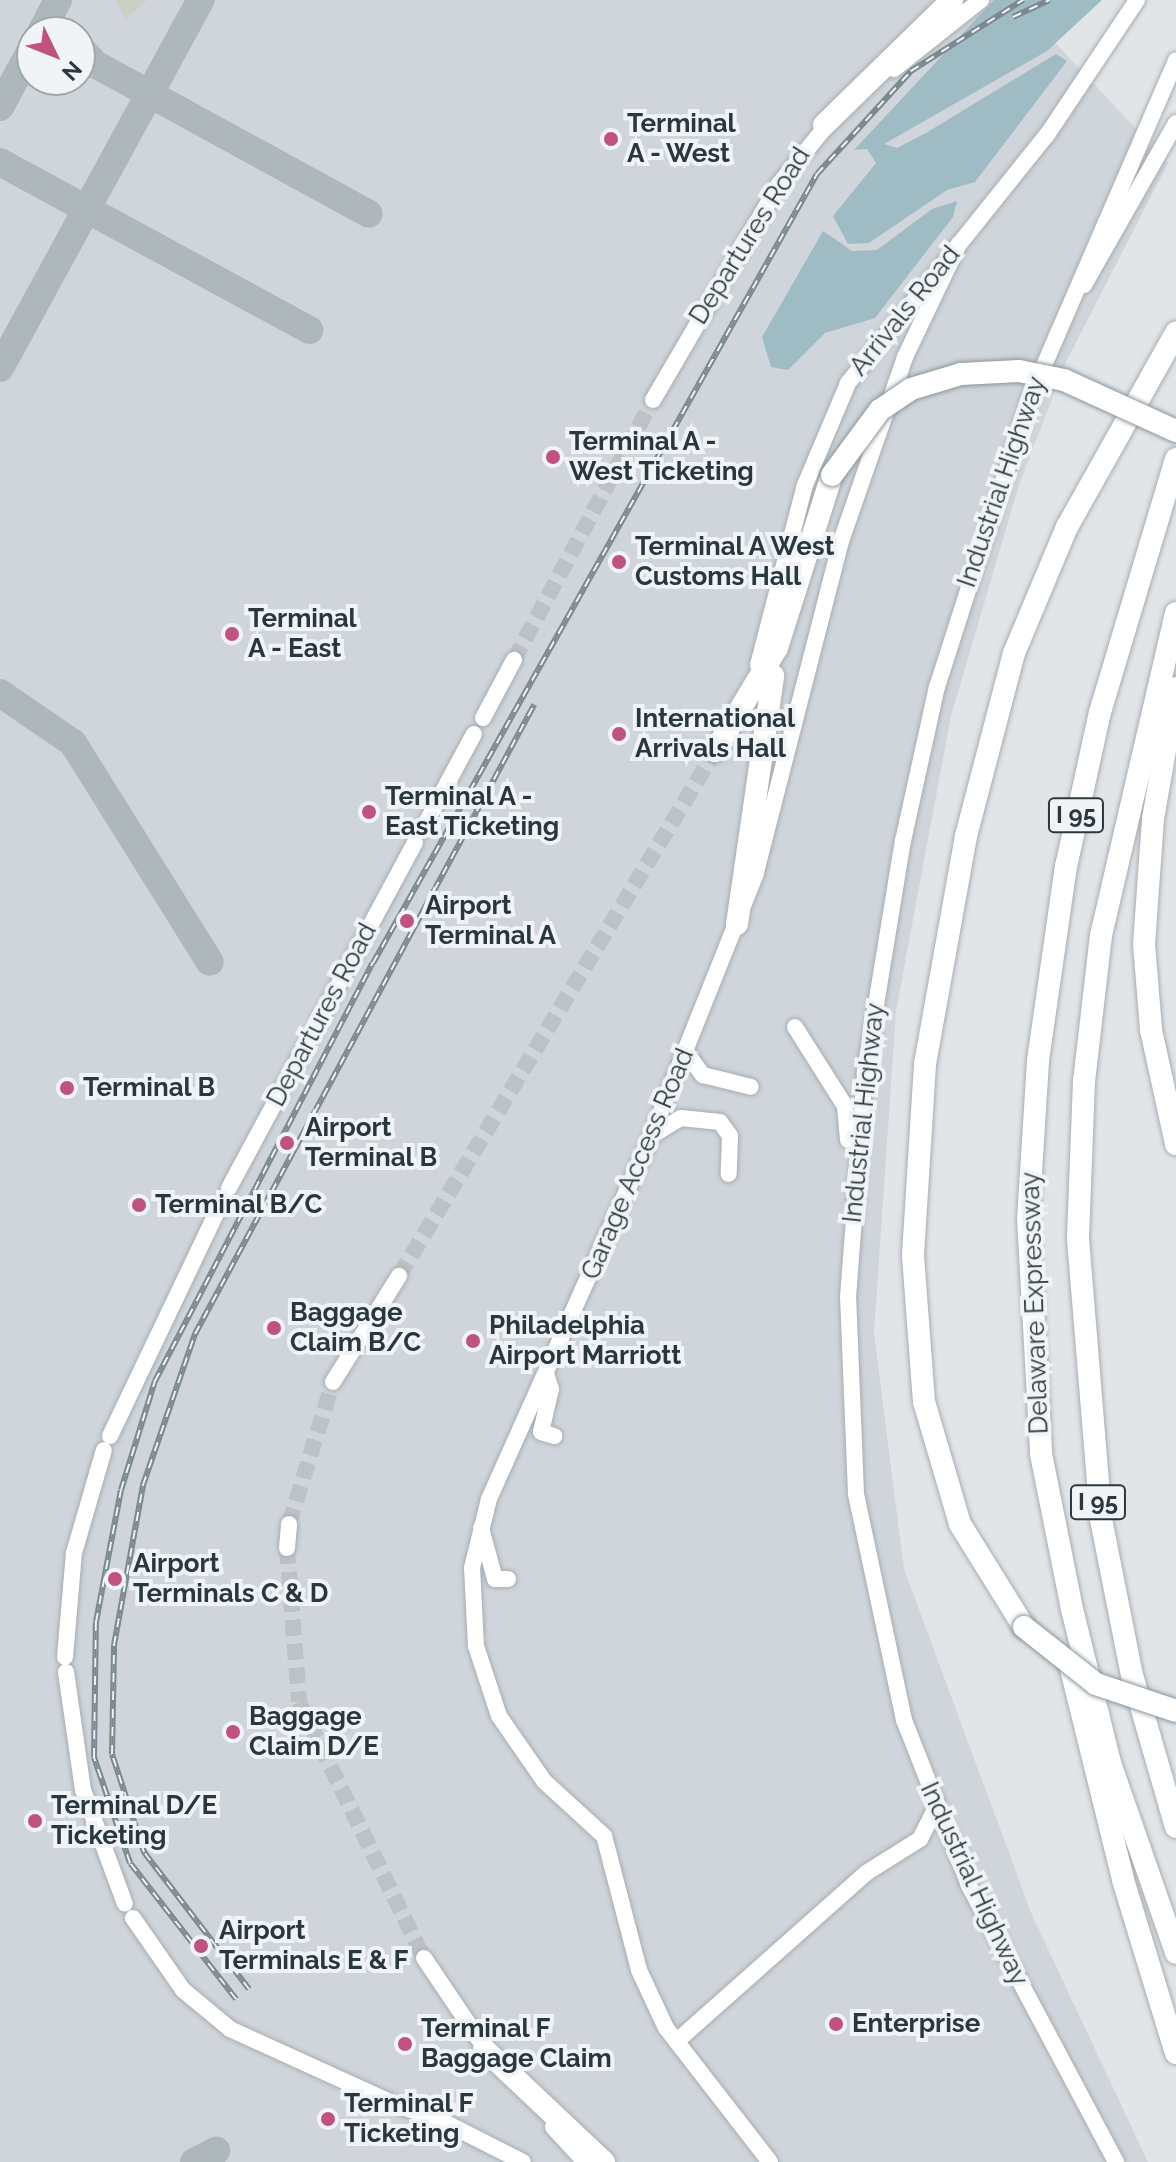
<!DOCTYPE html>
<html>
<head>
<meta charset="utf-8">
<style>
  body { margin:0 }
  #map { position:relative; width:1176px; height:2162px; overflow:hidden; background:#e1e5e8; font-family:Raleway,sans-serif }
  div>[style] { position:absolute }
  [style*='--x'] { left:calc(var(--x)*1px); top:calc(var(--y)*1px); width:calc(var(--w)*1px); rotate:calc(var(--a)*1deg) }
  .built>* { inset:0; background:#cfd5da }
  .green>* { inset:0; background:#cad1c3 }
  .water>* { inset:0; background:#9fbbc4 }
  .taxiway>* { height:28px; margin:-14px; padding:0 14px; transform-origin:14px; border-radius:14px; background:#aeb7bc }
  .secondary-tunnel>* { height:16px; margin-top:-8px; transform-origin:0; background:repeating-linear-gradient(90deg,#bdc2c6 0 16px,transparent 0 24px) }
  .roads { filter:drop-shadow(0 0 2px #a7adb2) drop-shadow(0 0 2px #a7adb2) }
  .secondary>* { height:16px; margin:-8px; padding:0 8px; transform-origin:8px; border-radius:8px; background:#fff }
  .highway>* { height:22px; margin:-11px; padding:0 11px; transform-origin:11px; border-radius:11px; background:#fff }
  .rail>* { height:6px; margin-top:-3px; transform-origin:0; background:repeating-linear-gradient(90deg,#f0f4f6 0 9px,#7c8990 0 18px); box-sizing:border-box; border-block:2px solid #7c8990 }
  .bridges { filter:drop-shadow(0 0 2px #8a969d) drop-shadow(0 0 2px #8a969d) }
  .highway-bridge>* { height:22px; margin:-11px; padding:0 11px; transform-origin:11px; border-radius:11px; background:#fff }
  .dots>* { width:22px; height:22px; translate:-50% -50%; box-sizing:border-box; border:4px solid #f0f4f6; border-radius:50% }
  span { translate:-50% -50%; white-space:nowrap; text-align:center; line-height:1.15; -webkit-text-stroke:8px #f0f4f6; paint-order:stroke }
  .shield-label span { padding:2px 6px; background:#f0f4f6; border:2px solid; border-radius:6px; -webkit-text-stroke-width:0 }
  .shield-label { font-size:24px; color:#2b373e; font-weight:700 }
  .poi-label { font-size:26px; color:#2b373e; font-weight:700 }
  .left { translate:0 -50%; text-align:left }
  .street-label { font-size:26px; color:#2b373e }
  .north { position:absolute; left:16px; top:16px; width:80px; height:80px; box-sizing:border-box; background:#f0f4f6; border:2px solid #a1a8ac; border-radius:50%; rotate:133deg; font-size:22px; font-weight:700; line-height:32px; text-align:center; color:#2b373e }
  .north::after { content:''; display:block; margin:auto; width:28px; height:36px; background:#c0527f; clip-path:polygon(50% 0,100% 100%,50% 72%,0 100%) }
</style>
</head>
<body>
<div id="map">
  <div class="built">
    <div style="clip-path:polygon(evenodd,0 0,1015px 0,1168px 163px,1066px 362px,1018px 488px,951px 716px,896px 1011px,874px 1333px,904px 1569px,1032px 1915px,1148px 2162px,0 2162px,0 0,32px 32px,80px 32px,80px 80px,32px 80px,32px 32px)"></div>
  </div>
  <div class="green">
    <div style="clip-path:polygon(116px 0,147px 0,125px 19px)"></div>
  </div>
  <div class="water">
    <div style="clip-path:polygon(994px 0,1102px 0,1047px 51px,884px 144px,897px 148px,926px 133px,1056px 54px,1067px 61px,975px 182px,947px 190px,869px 243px,848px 244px,833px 216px,876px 163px,867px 149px,854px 150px)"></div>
    <div style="clip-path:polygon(957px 201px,953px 217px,875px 318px,825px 333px,788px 370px,771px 367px,762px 337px,823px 231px,852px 251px,877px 250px,932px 209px)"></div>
  </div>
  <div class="taxiway">
    <div style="--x:41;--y:32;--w:36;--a:-62"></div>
    <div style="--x:80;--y:48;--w:22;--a:47"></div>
    <div style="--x:95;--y:64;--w:312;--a:28.7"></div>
    <div style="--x:0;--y:107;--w:67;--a:-61.5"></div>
    <div style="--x:0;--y:162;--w:352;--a:28.5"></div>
    <div style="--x:0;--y:368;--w:419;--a:-61.4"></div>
    <div style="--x:0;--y:693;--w:88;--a:34.4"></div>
    <div style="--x:73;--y:743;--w:258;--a:58"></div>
    <div style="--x:194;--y:2162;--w:25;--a:-27"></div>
  </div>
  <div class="secondary-tunnel">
    <div style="--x:514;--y:660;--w:295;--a:-61.9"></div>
    <div style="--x:399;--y:1276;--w:613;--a:-58.96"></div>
    <div style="--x:289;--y:1524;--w:149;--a:-72.8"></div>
    <div style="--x:287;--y:1548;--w:154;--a:85.5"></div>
    <div style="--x:299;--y:1702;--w:285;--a:64"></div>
  </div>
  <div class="roads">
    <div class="secondary">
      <div style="--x:894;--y:69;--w:111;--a:-38.4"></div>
      <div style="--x:1084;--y:285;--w:186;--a:-60.4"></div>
      <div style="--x:653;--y:400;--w:250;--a:-59.7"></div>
      <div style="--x:779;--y:184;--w:84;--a:-50.8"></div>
      <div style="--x:758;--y:665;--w:186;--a:-75.4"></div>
      <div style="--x:805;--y:485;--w:111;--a:-67.1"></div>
      <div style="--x:848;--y:383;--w:318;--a:-51.3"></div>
      <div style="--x:1047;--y:135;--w:162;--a:-56.3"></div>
      <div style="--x:483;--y:718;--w:66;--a:-61.9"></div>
      <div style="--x:422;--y:830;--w:109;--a:-61.6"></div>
      <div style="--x:795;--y:1027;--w:93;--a:57.7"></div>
      <div style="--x:845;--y:1106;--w:34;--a:85"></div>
      <div style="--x:686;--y:1052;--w:29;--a:54"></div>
      <div style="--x:703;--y:1075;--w:49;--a:14"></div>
      <div style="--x:651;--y:1136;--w:35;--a:-31"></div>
      <div style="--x:681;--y:1118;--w:39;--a:6"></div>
      <div style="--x:720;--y:1122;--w:17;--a:54"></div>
      <div style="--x:730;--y:1136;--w:38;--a:92"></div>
      <div style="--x:229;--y:1188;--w:392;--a:-61.7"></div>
      <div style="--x:546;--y:1373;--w:17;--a:73"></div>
      <div style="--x:551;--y:1389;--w:44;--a:103.1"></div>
      <div style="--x:541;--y:1432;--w:14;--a:17"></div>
      <div style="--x:333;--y:1382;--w:125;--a:-58.1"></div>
      <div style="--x:110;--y:1436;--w:260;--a:-64.5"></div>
      <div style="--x:481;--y:1528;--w:53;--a:74.6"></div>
      <div style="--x:495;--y:1579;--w:13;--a:0"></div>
      <div style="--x:287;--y:1548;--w:24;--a:-85"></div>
      <div style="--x:65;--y:1657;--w:104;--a:-85.1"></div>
      <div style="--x:74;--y:1553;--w:107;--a:-73.8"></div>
      <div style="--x:66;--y:1672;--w:119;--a:81.8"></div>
      <div style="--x:83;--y:1790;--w:121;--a:69.8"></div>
      <div style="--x:133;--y:1918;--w:88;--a:55.2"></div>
      <div style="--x:183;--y:1990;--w:61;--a:39.7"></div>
      <div style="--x:230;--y:2029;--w:176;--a:24.5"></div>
      <div style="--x:424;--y:1958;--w:118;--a:56"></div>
      <div style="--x:677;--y:2041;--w:253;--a:-41.6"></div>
      <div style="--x:866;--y:1873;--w:64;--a:-32.2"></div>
      <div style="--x:920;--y:1839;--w:33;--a:-63"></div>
      <div style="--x:399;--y:2106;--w:32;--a:18"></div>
      <div style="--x:438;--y:2119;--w:95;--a:26.8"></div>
      <div style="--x:553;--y:2127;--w:47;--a:47.6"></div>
      <div style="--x:770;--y:2162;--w:170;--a:-127.8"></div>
      <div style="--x:666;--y:2028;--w:64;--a:-115"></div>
      <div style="--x:639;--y:1970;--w:138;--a:-104.6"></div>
      <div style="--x:604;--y:1836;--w:81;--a:-137.5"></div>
      <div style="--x:544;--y:1781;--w:79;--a:-124.7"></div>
      <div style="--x:499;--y:1716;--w:74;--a:-108.2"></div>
      <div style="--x:476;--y:1646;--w:78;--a:-92.9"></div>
      <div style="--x:472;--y:1568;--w:71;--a:-76.2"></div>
      <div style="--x:489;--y:1499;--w:398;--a:-65.9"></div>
      <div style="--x:651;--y:1136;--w:280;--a:-68.2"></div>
      <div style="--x:755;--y:876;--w:343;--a:-75.6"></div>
      <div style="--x:840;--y:544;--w:198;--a:-70.8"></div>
      <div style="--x:905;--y:357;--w:125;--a:-64.5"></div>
      <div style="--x:1116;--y:2162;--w:314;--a:-118"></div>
      <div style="--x:969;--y:1885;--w:177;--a:-111.5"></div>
      <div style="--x:904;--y:1720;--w:231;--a:-102"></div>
      <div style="--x:856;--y:1494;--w:196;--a:-92.3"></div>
      <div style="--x:848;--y:1298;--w:227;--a:-85.7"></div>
      <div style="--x:865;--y:1072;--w:234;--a:-80.7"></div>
      <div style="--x:903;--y:841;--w:158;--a:-77.6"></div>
      <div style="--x:937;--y:687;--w:301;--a:-72.2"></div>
      <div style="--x:1029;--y:400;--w:370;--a:-66.6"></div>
    </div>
    <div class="highway">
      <div style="--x:824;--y:125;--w:179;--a:-44.3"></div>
      <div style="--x:1176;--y:459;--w:264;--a:106.7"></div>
      <div style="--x:1100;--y:712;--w:158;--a:102.4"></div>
      <div style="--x:1066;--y:866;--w:197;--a:98.2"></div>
      <div style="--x:1038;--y:1061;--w:157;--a:93.6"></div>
      <div style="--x:1028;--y:1218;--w:236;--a:86.8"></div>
      <div style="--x:1041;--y:1454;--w:158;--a:78.7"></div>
      <div style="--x:1072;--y:1609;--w:159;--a:76.1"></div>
      <div style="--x:1110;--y:1763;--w:201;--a:70.8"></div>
      <div style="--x:1176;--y:613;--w:331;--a:103.1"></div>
      <div style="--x:1101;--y:935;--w:147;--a:96.6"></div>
      <div style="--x:1084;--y:1081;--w:158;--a:92.2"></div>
      <div style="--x:1078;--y:1239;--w:281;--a:85.3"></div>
      <div style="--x:1101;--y:1519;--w:159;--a:78.8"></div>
      <div style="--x:1132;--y:1675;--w:158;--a:73.9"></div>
      <div style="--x:1176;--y:688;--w:133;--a:100"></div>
      <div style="--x:1153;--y:819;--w:125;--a:94.1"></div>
      <div style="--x:1144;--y:944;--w:86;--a:85.3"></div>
      <div style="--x:1151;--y:1030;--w:117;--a:77.6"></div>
      <div style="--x:715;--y:751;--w:120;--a:-59"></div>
      <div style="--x:777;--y:648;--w:182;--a:-72.4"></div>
      <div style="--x:737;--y:924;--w:251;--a:-81.7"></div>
      <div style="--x:1024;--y:1627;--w:121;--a:-121.9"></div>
      <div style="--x:960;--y:1524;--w:127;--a:-106.4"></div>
      <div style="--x:924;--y:1402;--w:147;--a:-94.3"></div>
      <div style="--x:913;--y:1255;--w:191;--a:-86.4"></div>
      <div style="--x:925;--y:1064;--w:232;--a:-79.8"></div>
      <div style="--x:966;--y:836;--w:189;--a:-75.3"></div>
      <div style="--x:1014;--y:653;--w:137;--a:-67.2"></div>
      <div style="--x:1067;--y:527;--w:223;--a:-60.7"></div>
      <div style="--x:1069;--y:1661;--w:226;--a:76.1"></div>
      <div style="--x:1123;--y:1880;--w:181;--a:73"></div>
      <div style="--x:484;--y:2049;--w:165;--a:43.3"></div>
    </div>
  </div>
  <div class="rail">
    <div style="--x:1013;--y:17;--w:40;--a:-25"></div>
    <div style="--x:249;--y:1989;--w:173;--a:-127.5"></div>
    <div style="--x:144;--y:1852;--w:103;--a:-108.1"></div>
    <div style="--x:112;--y:1754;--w:109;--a:-88.9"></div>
    <div style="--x:114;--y:1645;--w:163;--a:-79.7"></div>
    <div style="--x:143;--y:1485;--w:160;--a:-71"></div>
    <div style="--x:195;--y:1334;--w:715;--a:-61.68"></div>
    <div style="--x:236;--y:1999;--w:172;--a:-127.9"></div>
    <div style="--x:130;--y:1863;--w:112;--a:-108.8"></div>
    <div style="--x:94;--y:1757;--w:135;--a:-89.2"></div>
    <div style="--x:96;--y:1622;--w:134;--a:-79.3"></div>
    <div style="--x:121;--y:1490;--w:114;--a:-72.7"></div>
    <div style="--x:155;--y:1381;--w:471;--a:-62.5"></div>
    <div style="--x:373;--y:963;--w:905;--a:-60.63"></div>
    <div style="--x:817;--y:174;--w:139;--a:-47.6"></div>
    <div style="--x:911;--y:71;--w:133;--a:-32.4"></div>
  </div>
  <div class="bridges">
    <div class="highway-bridge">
      <div style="--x:832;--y:475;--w:81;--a:-53.6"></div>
      <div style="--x:880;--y:410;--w:37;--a:-34"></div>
      <div style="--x:911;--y:389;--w:52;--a:-16.7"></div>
      <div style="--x:961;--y:374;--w:58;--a:-3"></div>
      <div style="--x:1019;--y:371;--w:46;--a:11.3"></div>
      <div style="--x:1064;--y:380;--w:123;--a:24.5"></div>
      <div style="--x:1024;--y:1627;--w:92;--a:38.4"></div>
      <div style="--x:1096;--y:1684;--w:84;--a:18.6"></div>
    </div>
  </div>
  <div class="dots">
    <div style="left:611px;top:139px;background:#c0527f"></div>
    <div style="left:553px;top:457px;background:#c0527f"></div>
    <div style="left:619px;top:562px;background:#c0527f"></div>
    <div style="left:232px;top:634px;background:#c0527f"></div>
    <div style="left:619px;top:734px;background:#c0527f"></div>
    <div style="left:369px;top:812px;background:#c0527f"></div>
    <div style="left:407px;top:921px;background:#c0527f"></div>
    <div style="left:67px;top:1088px;background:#c0527f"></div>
    <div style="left:287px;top:1143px;background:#c0527f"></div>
    <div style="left:139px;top:1205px;background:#c0527f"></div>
    <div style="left:274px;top:1328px;background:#c0527f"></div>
    <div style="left:473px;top:1341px;background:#c0527f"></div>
    <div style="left:115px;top:1579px;background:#c0527f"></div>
    <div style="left:233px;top:1732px;background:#c0527f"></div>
    <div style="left:35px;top:1821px;background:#c0527f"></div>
    <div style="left:201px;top:1946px;background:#c0527f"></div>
    <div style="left:836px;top:2024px;background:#c0527f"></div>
    <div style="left:405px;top:2044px;background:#c0527f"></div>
    <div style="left:328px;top:2119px;background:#c0527f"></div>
  </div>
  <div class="shield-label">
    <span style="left:1076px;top:815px">I 95</span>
    <span style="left:1098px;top:1502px">I 95</span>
  </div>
  <div class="poi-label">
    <span class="left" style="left:627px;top:139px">Terminal<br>A - West</span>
    <span class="left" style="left:569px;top:457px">Terminal A -<br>West Ticketing</span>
    <span class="left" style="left:635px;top:562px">Terminal A West<br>Customs Hall</span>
    <span class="left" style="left:248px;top:634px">Terminal<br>A - East</span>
    <span class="left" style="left:635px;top:734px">International<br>Arrivals Hall</span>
    <span class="left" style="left:385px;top:812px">Terminal A -<br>East Ticketing</span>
    <span class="left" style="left:425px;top:921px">Airport<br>Terminal A</span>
    <span class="left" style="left:83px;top:1088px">Terminal B</span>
    <span class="left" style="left:305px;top:1143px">Airport<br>Terminal B</span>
    <span class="left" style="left:155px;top:1205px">Terminal B/C</span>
    <span class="left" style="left:290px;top:1328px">Baggage<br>Claim B/C</span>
    <span class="left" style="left:489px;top:1341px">Philadelphia<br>Airport Marriott</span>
    <span class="left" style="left:133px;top:1579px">Airport<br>Terminals C &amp; D</span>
    <span class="left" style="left:249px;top:1732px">Baggage<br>Claim D/E</span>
    <span class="left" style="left:51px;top:1821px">Terminal D/E<br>Ticketing</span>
    <span class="left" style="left:219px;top:1946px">Airport<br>Terminals E &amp; F</span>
    <span class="left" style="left:852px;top:2024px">Enterprise</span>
    <span class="left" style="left:421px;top:2044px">Terminal F<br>Baggage Claim</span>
    <span class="left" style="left:344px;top:2119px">Terminal F<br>Ticketing</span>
  </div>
  <div class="street-label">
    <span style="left:750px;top:236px;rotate:-58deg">Departures Road</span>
    <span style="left:905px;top:311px;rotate:-51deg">Arrivals Road</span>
    <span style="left:1002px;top:482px;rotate:-71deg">Industrial Highway</span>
    <span style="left:322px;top:1015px;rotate:-62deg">Departures Road</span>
    <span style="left:864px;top:1113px;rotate:-84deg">Industrial Highway</span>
    <span style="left:638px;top:1164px;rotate:-67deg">Garage Access Road</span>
    <span style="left:1035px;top:1303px;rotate:-92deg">Delaware Expressway</span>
    <span style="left:974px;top:1884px;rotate:65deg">Industrial Highway</span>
  </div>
  <div class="north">N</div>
</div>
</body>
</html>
